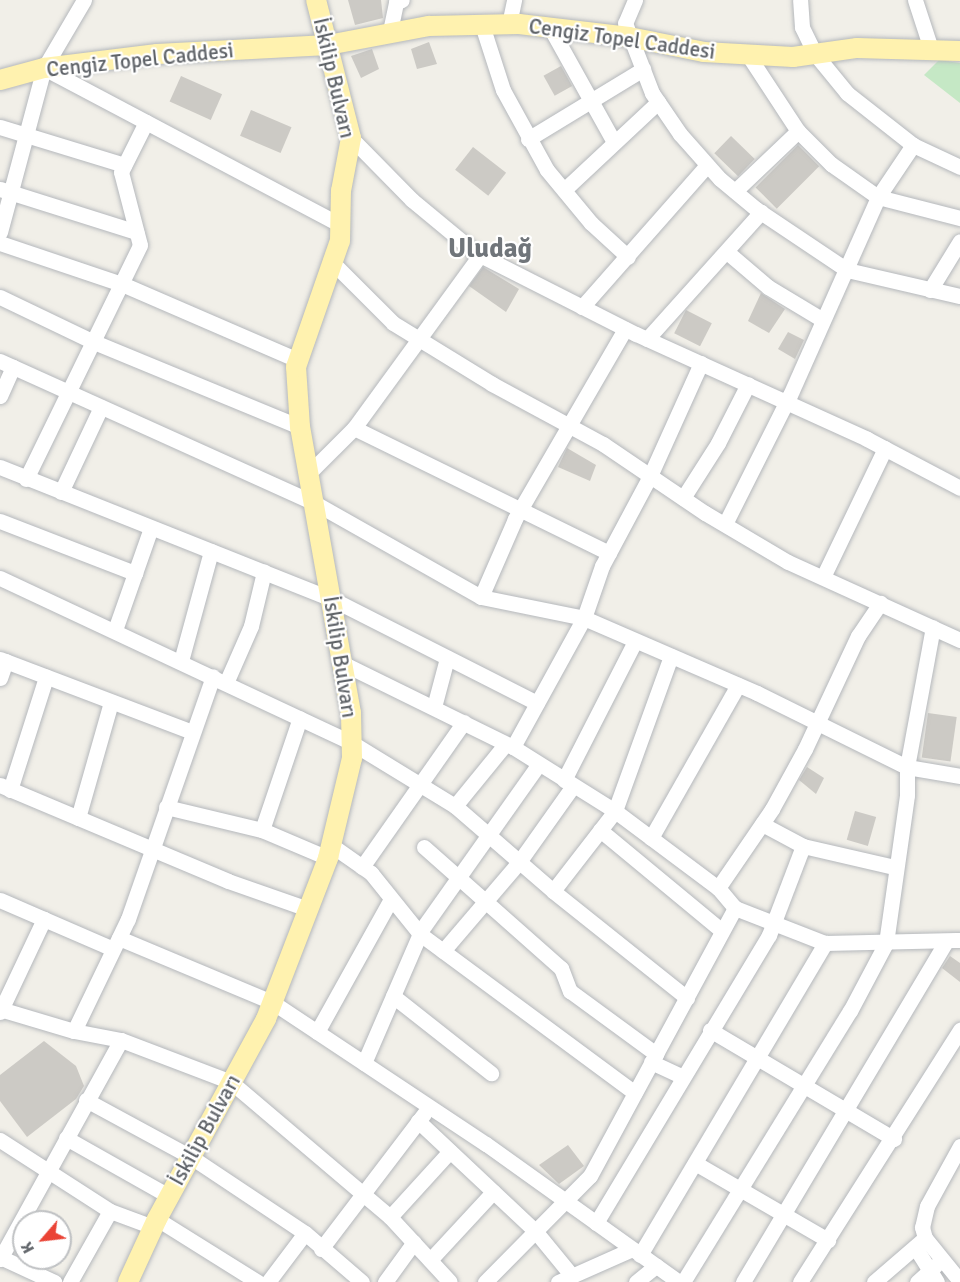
<!DOCTYPE html>
<html>
<head>
<meta charset="utf-8">
<style>
  body { margin:0 }
  #map { position:relative; width:960px; height:1282px; overflow:hidden; background:#f1efe8; font-family:Signika,sans-serif }
  div>[style] { position:absolute }
  [style*='--x'] { left:calc(var(--x)*1px); top:calc(var(--y)*1px); width:calc(var(--w)*1px); rotate:calc(var(--a)*1deg) }
  .green>* { inset:0; background:#c5e8c5 }
  .building>* { inset:0; background:#cccac5; transform-origin:0 0 }
  .roads { filter:drop-shadow(0 0 2px #b5b8bc) drop-shadow(0 0 2px #b5b8bc) }
  .minor>* { height:15px; margin:-7.5px; padding:0 7.5px; transform-origin:7.5px; border-radius:7.5px; background:#fff }
  .major>* { height:20px; margin:-10px; padding:0 10px; transform-origin:10px; border-radius:10px; background:#fff2af }
  span { translate:-50% -50%; white-space:nowrap; text-align:center; line-height:1.15; -webkit-text-stroke:4.5px #fff; paint-order:stroke }
  .street-label { font-size:21px; color:#5f6368 }
  .district-label { font-size:27px; color:#70757a; font-weight:700 }
  .north { position:absolute; left:12px; top:1210px; width:60px; height:60px; box-sizing:border-box; background:#fff; border:2px solid #bfc1c3; border-radius:50%; rotate:242deg; font-size:16px; font-weight:700; line-height:24px; text-align:center; color:#5f6368 }
  .north::after { content:''; display:block; margin:auto; width:21px; height:27px; background:#ea4335; clip-path:polygon(50% 0,100% 100%,50% 72%,0 100%) }
</style>
</head>
<body>
<div id="map">
  <div class="green">
    <div style="clip-path:polygon(939px 60px,960px 63px,960px 103px,924px 75px)"></div>
  </div>
  <div class="building">
    <div style="clip-path:polygon(348px 0,381px 0,383px 18px,355px 25px)"></div>
    <div style="clip-path:polygon(429px 42px,437px 64px,417px 69px,411px 49px)"></div>
    <div style="clip-path:polygon(372px 49px,379px 69px,361px 78px,351px 56px)"></div>
    <div style="left:561px;top:66px;width:23px;height:20px;rotate:61deg"></div>
    <div style="left:181px;top:76px;width:45px;height:28px;rotate:24deg"></div>
    <div style="left:251px;top:110px;width:44px;height:28px;rotate:23deg"></div>
    <div style="left:731px;top:136px;width:33px;height:24px;rotate:44deg"></div>
    <div style="left:798px;top:145px;width:30px;height:60px;rotate:45deg"></div>
    <div style="left:473px;top:147px;width:42px;height:29px;rotate:38deg"></div>
    <div style="clip-path:polygon(483px 267px,519px 289px,506px 312px,469px 286px)"></div>
    <div style="clip-path:polygon(761px 293px,785px 309px,769px 333px,748px 321px)"></div>
    <div style="left:686px;top:310px;width:29px;height:26px;rotate:27deg"></div>
    <div style="clip-path:polygon(788px 332px,804px 340px,795px 359px,778px 349px)"></div>
    <div style="clip-path:polygon(567px 448px,596px 465px,590px 481px,558px 467px)"></div>
    <div style="left:928px;top:713px;width:29px;height:45px;rotate:8deg"></div>
    <div style="clip-path:polygon(807px 767px,824px 778px,816px 794px,799px 780px)"></div>
    <div style="left:855px;top:811px;width:22px;height:30px;rotate:16deg"></div>
    <div style="clip-path:polygon(950px 956px,960px 963px,960px 982px,942px 968px)"></div>
    <div style="clip-path:polygon(44px 1041px,76px 1066px,84px 1086px,76px 1099px,27px 1137px,0 1101px,0 1075px)"></div>
    <div style="clip-path:polygon(568px 1145px,584px 1166px,559px 1184px,539px 1165px)"></div>
  </div>
  <div class="roads">
    <div class="minor">
      <div style="--x:635;--y:0;--w:25;--a:113"></div>
      <div style="--x:625;--y:23;--w:75;--a:68.9"></div>
      <div style="--x:652;--y:93;--w:50;--a:55.7"></div>
      <div style="--x:680;--y:134;--w:60;--a:48.4"></div>
      <div style="--x:720;--y:179;--w:47;--a:39.8"></div>
      <div style="--x:756;--y:209;--w:110;--a:33.8"></div>
      <div style="--x:847;--y:270;--w:116;--a:13"></div>
      <div style="--x:915;--y:0;--w:52;--a:71.9"></div>
      <div style="--x:509;--y:24;--w:25;--a:-78"></div>
      <div style="--x:482;--y:25;--w:68;--a:72.1"></div>
      <div style="--x:503;--y:90;--w:91;--a:61.2"></div>
      <div style="--x:547;--y:170;--w:69;--a:50.3"></div>
      <div style="--x:591;--y:223;--w:50;--a:42.6"></div>
      <div style="--x:551;--y:29;--w:129;--a:60.9"></div>
      <div style="--x:390;--y:31;--w:30;--a:-78"></div>
      <div style="--x:396;--y:2;--w:6;--a:-18"></div>
      <div style="--x:748;--y:55;--w:91;--a:56.7"></div>
      <div style="--x:798;--y:131;--w:47;--a:45"></div>
      <div style="--x:831;--y:164;--w:57;--a:35.1"></div>
      <div style="--x:878;--y:197;--w:85;--a:14.4"></div>
      <div style="--x:44;--y:68;--w:336;--a:27.9"></div>
      <div style="--x:0;--y:127;--w:130;--a:17"></div>
      <div style="--x:351;--y:138;--w:87;--a:45.5"></div>
      <div style="--x:412;--y:200;--w:83;--a:39.6"></div>
      <div style="--x:476;--y:253;--w:179;--a:26.9"></div>
      <div style="--x:636;--y:334;--w:254;--a:24.4"></div>
      <div style="--x:867;--y:439;--w:105;--a:27.8"></div>
      <div style="--x:528;--y:139;--w:135;--a:-31.3"></div>
      <div style="--x:913;--y:145;--w:52;--a:25.1"></div>
      <div style="--x:0;--y:189;--w:143;--a:17.5"></div>
      <div style="--x:564;--y:190;--w:129;--a:-43.1"></div>
      <div style="--x:735;--y:191;--w:87;--a:-43.6"></div>
      <div style="--x:0;--y:232;--w:170;--a:-75"></div>
      <div style="--x:44;--y:68;--w:79;--a:-59.5"></div>
      <div style="--x:0;--y:243;--w:129;--a:18.6"></div>
      <div style="--x:122;--y:284;--w:192;--a:23.4"></div>
      <div style="--x:727;--y:252;--w:54;--a:40.5"></div>
      <div style="--x:768;--y:287;--w:64;--a:31"></div>
      <div style="--x:332;--y:262;--w:86;--a:45"></div>
      <div style="--x:393;--y:323;--w:116;--a:31.6"></div>
      <div style="--x:492;--y:384;--w:126;--a:28.4"></div>
      <div style="--x:603;--y:444;--w:123;--a:34.1"></div>
      <div style="--x:705;--y:513;--w:96;--a:30.6"></div>
      <div style="--x:788;--y:562;--w:189;--a:24.4"></div>
      <div style="--x:930;--y:290;--w:57;--a:-58.5"></div>
      <div style="--x:0;--y:297;--w:104;--a:25.6"></div>
      <div style="--x:94;--y:342;--w:223;--a:22.4"></div>
      <div style="--x:582;--y:307;--w:189;--a:-48.6"></div>
      <div style="--x:625;--y:329;--w:220;--a:120.1"></div>
      <div style="--x:515;--y:519;--w:85;--a:113.6"></div>
      <div style="--x:481;--y:597;--w:105;--a:11.5"></div>
      <div style="--x:584;--y:618;--w:189;--a:23.4"></div>
      <div style="--x:757;--y:693;--w:167;--a:26.3"></div>
      <div style="--x:907;--y:767;--w:54;--a:9.6"></div>
      <div style="--x:647;--y:339;--w:171;--a:-48.1"></div>
      <div style="--x:0;--y:361;--w:343;--a:24.3"></div>
      <div style="--x:313;--y:502;--w:193;--a:29.5"></div>
      <div style="--x:0;--y:396;--w:32;--a:-66"></div>
      <div style="--x:354;--y:428;--w:284;--a:26.1"></div>
      <div style="--x:0;--y:467;--w:355;--a:21.7"></div>
      <div style="--x:330;--y:598;--w:232;--a:26.9"></div>
      <div style="--x:308;--y:474;--w:65;--a:-45"></div>
      <div style="--x:354;--y:428;--w:214;--a:-53.9"></div>
      <div style="--x:26;--y:479;--w:260;--a:-64"></div>
      <div style="--x:140;--y:245;--w:75;--a:-104.6"></div>
      <div style="--x:121;--y:172;--w:56;--a:-63.4"></div>
      <div style="--x:61;--y:492;--w:94;--a:-64.8"></div>
      <div style="--x:683;--y:498;--w:65;--a:-57.5"></div>
      <div style="--x:718;--y:443;--w:66;--a:-63"></div>
      <div style="--x:0;--y:521;--w:145;--a:21.1"></div>
      <div style="--x:725;--y:524;--w:144;--a:-63.3"></div>
      <div style="--x:790;--y:395;--w:217;--a:-66"></div>
      <div style="--x:878;--y:197;--w:63;--a:-56.1"></div>
      <div style="--x:913;--y:145;--w:84;--a:-141.8"></div>
      <div style="--x:847;--y:93;--w:50;--a:-129.4"></div>
      <div style="--x:815;--y:54;--w:30;--a:-116"></div>
      <div style="--x:802;--y:27;--w:27;--a:-94"></div>
      <div style="--x:823;--y:577;--w:143;--a:-64.3"></div>
      <div style="--x:0;--y:578;--w:389;--a:25.1"></div>
      <div style="--x:352;--y:743;--w:121;--a:31.5"></div>
      <div style="--x:455;--y:806;--w:130;--a:40.9"></div>
      <div style="--x:115;--y:630;--w:108;--a:-70.6"></div>
      <div style="--x:671;--y:656;--w:165;--a:109.9"></div>
      <div style="--x:615;--y:811;--w:129;--a:36.8"></div>
      <div style="--x:0;--y:659;--w:205;--a:20.8"></div>
      <div style="--x:181;--y:661;--w:114;--a:-74.7"></div>
      <div style="--x:342;--y:663;--w:191;--a:26.2"></div>
      <div style="--x:0;--y:678;--w:18;--a:-71"></div>
      <div style="--x:226;--y:683;--w:62;--a:-66.3"></div>
      <div style="--x:251;--y:626;--w:56;--a:-76.5"></div>
      <div style="--x:434;--y:707;--w:51;--a:-75.1"></div>
      <div style="--x:564;--y:780;--w:156;--a:-62.9"></div>
      <div style="--x:0;--y:785;--w:247;--a:22.8"></div>
      <div style="--x:228;--y:881;--w:85;--a:19.3"></div>
      <div style="--x:10;--y:790;--w:119;--a:-72.3"></div>
      <div style="--x:455;--y:806;--w:77;--a:-50.8"></div>
      <div style="--x:166;--y:807;--w:99;--a:13.5"></div>
      <div style="--x:262;--y:830;--w:72;--a:23"></div>
      <div style="--x:78;--y:818;--w:121;--a:-74.1"></div>
      <div style="--x:762;--y:824;--w:47;--a:28.2"></div>
      <div style="--x:803;--y:846;--w:93;--a:13"></div>
      <div style="--x:262;--y:830;--w:118;--a:-71.3"></div>
      <div style="--x:600;--y:830;--w:158;--a:39.6"></div>
      <div style="--x:651;--y:838;--w:176;--a:-60.4"></div>
      <div style="--x:331;--y:845;--w:49;--a:35"></div>
      <div style="--x:371;--y:873;--w:78;--a:51.2"></div>
      <div style="--x:420;--y:934;--w:267;--a:36.5"></div>
      <div style="--x:424;--y:847;--w:183;--a:41.5"></div>
      <div style="--x:561;--y:968;--w:25;--a:69"></div>
      <div style="--x:570;--y:991;--w:107;--a:36.2"></div>
      <div style="--x:362;--y:867;--w:177;--a:-54.9"></div>
      <div style="--x:0;--y:900;--w:123;--a:23.4"></div>
      <div style="--x:735;--y:908;--w:97;--a:21.3"></div>
      <div style="--x:825;--y:943;--w:135;--a:-1.3"></div>
      <div style="--x:119;--y:938;--w:166;--a:22.7"></div>
      <div style="--x:272;--y:1002;--w:257;--a:33.6"></div>
      <div style="--x:486;--y:1144;--w:237;--a:35.6"></div>
      <div style="--x:443;--y:951;--w:117;--a:-49.5"></div>
      <div style="--x:519;--y:862;--w:93;--a:-54.6"></div>
      <div style="--x:393;--y:996;--w:125;--a:38.2"></div>
      <div style="--x:687;--y:998;--w:171;--a:-141.4"></div>
      <div style="--x:553;--y:891;--w:101;--a:-52.2"></div>
      <div style="--x:615;--y:811;--w:120;--a:-147.9"></div>
      <div style="--x:513;--y:747;--w:147;--a:-61.2"></div>
      <div style="--x:584;--y:618;--w:55;--a:-70.9"></div>
      <div style="--x:602;--y:566;--w:102;--a:-61.9"></div>
      <div style="--x:650;--y:476;--w:124;--a:-65.7"></div>
      <div style="--x:0;--y:1009;--w:77;--a:16.6"></div>
      <div style="--x:74;--y:1031;--w:124;--a:-64.3"></div>
      <div style="--x:128;--y:919;--w:257;--a:-70.7"></div>
      <div style="--x:0;--y:1012;--w:103;--a:-64.7"></div>
      <div style="--x:710;--y:1030;--w:214;--a:30.6"></div>
      <div style="--x:317;--y:1032;--w:152;--a:-60.9"></div>
      <div style="--x:121;--y:1040;--w:118;--a:20.9"></div>
      <div style="--x:231;--y:1082;--w:209;--a:40.3"></div>
      <div style="--x:390;--y:1217;--w:88;--a:47.3"></div>
      <div style="--x:651;--y:1062;--w:35;--a:25"></div>
      <div style="--x:364;--y:1063;--w:146;--a:-66.6"></div>
      <div style="--x:422;--y:929;--w:202;--a:-54.7"></div>
      <div style="--x:86;--y:1100;--w:119;--a:28.5"></div>
      <div style="--x:191;--y:1157;--w:137;--a:33.7"></div>
      <div style="--x:305;--y:1233;--w:75;--a:40.7"></div>
      <div style="--x:418;--y:1121;--w:162;--a:43.2"></div>
      <div style="--x:536;--y:1232;--w:57;--a:50.7"></div>
      <div style="--x:66;--y:1138;--w:118;--a:29.4"></div>
      <div style="--x:0;--y:1140;--w:131;--a:32.8"></div>
      <div style="--x:110;--y:1211;--w:46;--a:20.4"></div>
      <div style="--x:960;--y:1146;--w:68;--a:118.8"></div>
      <div style="--x:927;--y:1206;--w:22;--a:103"></div>
      <div style="--x:922;--y:1227;--w:11;--a:75"></div>
      <div style="--x:925;--y:1238;--w:55;--a:50.9"></div>
      <div style="--x:695;--y:1163;--w:154;--a:30.1"></div>
      <div style="--x:390;--y:1217;--w:89;--a:-47.7"></div>
      <div style="--x:157;--y:1219;--w:119;--a:32"></div>
      <div style="--x:596;--y:1223;--w:336;--a:-59"></div>
      <div style="--x:769;--y:935;--w:95;--a:-69.1"></div>
      <div style="--x:915;--y:1247;--w:41;--a:57.8"></div>
      <div style="--x:321;--y:1249;--w:170;--a:-52.7"></div>
      <div style="--x:640;--y:1255;--w:363;--a:-59.3"></div>
      <div style="--x:0;--y:1257;--w:60;--a:24.8"></div>
      <div style="--x:0;--y:1259;--w:250;--a:-61.1"></div>
      <div style="--x:121;--y:1040;--w:48;--a:-169.2"></div>
      <div style="--x:430;--y:1260;--w:93;--a:-47.2"></div>
      <div style="--x:70;--y:1282;--w:81;--a:-60.6"></div>
      <div style="--x:268;--y:1282;--w:61;--a:-52.9"></div>
      <div style="--x:385;--y:1282;--w:49;--a:-54.1"></div>
      <div style="--x:485;--y:1282;--w:149;--a:-45.3"></div>
      <div style="--x:590;--y:1176;--w:305;--a:-61.6"></div>
      <div style="--x:735;--y:908;--w:26;--a:-130"></div>
      <div style="--x:718;--y:888;--w:96;--a:-55.6"></div>
      <div style="--x:772;--y:809;--w:68;--a:-61.2"></div>
      <div style="--x:805;--y:749;--w:125;--a:-64.9"></div>
      <div style="--x:858;--y:636;--w:40;--a:-56"></div>
      <div style="--x:558;--y:1282;--w:81;--a:-24"></div>
      <div style="--x:636;--y:1282;--w:26;--a:-39"></div>
      <div style="--x:683;--y:1282;--w:318;--a:-58.4"></div>
      <div style="--x:850;--y:1011;--w:77;--a:-62.1"></div>
      <div style="--x:886;--y:943;--w:149;--a:-81.9"></div>
      <div style="--x:907;--y:795;--w:28;--a:-90"></div>
      <div style="--x:907;--y:767;--w:142;--a:-79.5"></div>
      <div style="--x:743;--y:1282;--w:396;--a:-59.2"></div>
      <div style="--x:800;--y:1282;--w:299;--a:-57.6"></div>
      <div style="--x:874;--y:1282;--w:67;--a:-40.8"></div>
      <div style="--x:917;--y:1282;--w:25;--a:-42"></div>
    </div>
    <div class="major">
      <div style="--x:0;--y:80;--w:46;--a:-15.3"></div>
      <div style="--x:44;--y:68;--w:114;--a:-7.1"></div>
      <div style="--x:157;--y:54;--w:171;--a:-3"></div>
      <div style="--x:328;--y:45;--w:103;--a:-10.7"></div>
      <div style="--x:429;--y:26;--w:90;--a:-1.3"></div>
      <div style="--x:519;--y:24;--w:111;--a:6.7"></div>
      <div style="--x:629;--y:37;--w:76;--a:11.3"></div>
      <div style="--x:704;--y:52;--w:89;--a:3.2"></div>
      <div style="--x:793;--y:57;--w:65;--a:-8"></div>
      <div style="--x:857;--y:48;--w:103;--a:1.7"></div>
      <div style="--x:128;--y:1282;--w:69;--a:-65.3"></div>
      <div style="--x:157;--y:1219;--w:228;--a:-61.4"></div>
      <div style="--x:266;--y:1019;--w:173;--a:-68.9"></div>
      <div style="--x:328;--y:858;--w:103;--a:-76.5"></div>
      <div style="--x:352;--y:758;--w:45;--a:-91.3"></div>
      <div style="--x:351;--y:713;--w:291;--a:-100.1"></div>
      <div style="--x:300;--y:427;--w:60;--a:-93.8"></div>
      <div style="--x:296;--y:367;--w:133;--a:-70.8"></div>
      <div style="--x:340;--y:241;--w:50;--a:-88.9"></div>
      <div style="--x:341;--y:191;--w:54;--a:-79.3"></div>
      <div style="--x:351;--y:138;--w:142;--a:-104.2"></div>
    </div>
  </div>
  <div class="street-label">
    <span style="left:622px;top:39px;rotate:8deg">Cengiz Topel Caddesi</span>
    <span style="left:140px;top:60px;rotate:-6deg">Cengiz Topel Caddesi</span>
    <span style="left:334px;top:78px;rotate:77deg">İskilip Bulvarı</span>
    <span style="left:340px;top:657px;rotate:81deg">İskilip Bulvarı</span>
    <span style="left:205px;top:1130px;rotate:-61deg">İskilip Bulvarı</span>
  </div>
  <div class="district-label">
    <span style="left:490px;top:249px">Uludağ</span>
  </div>
  <div class="north">K</div>
</div>
</body>
</html>
